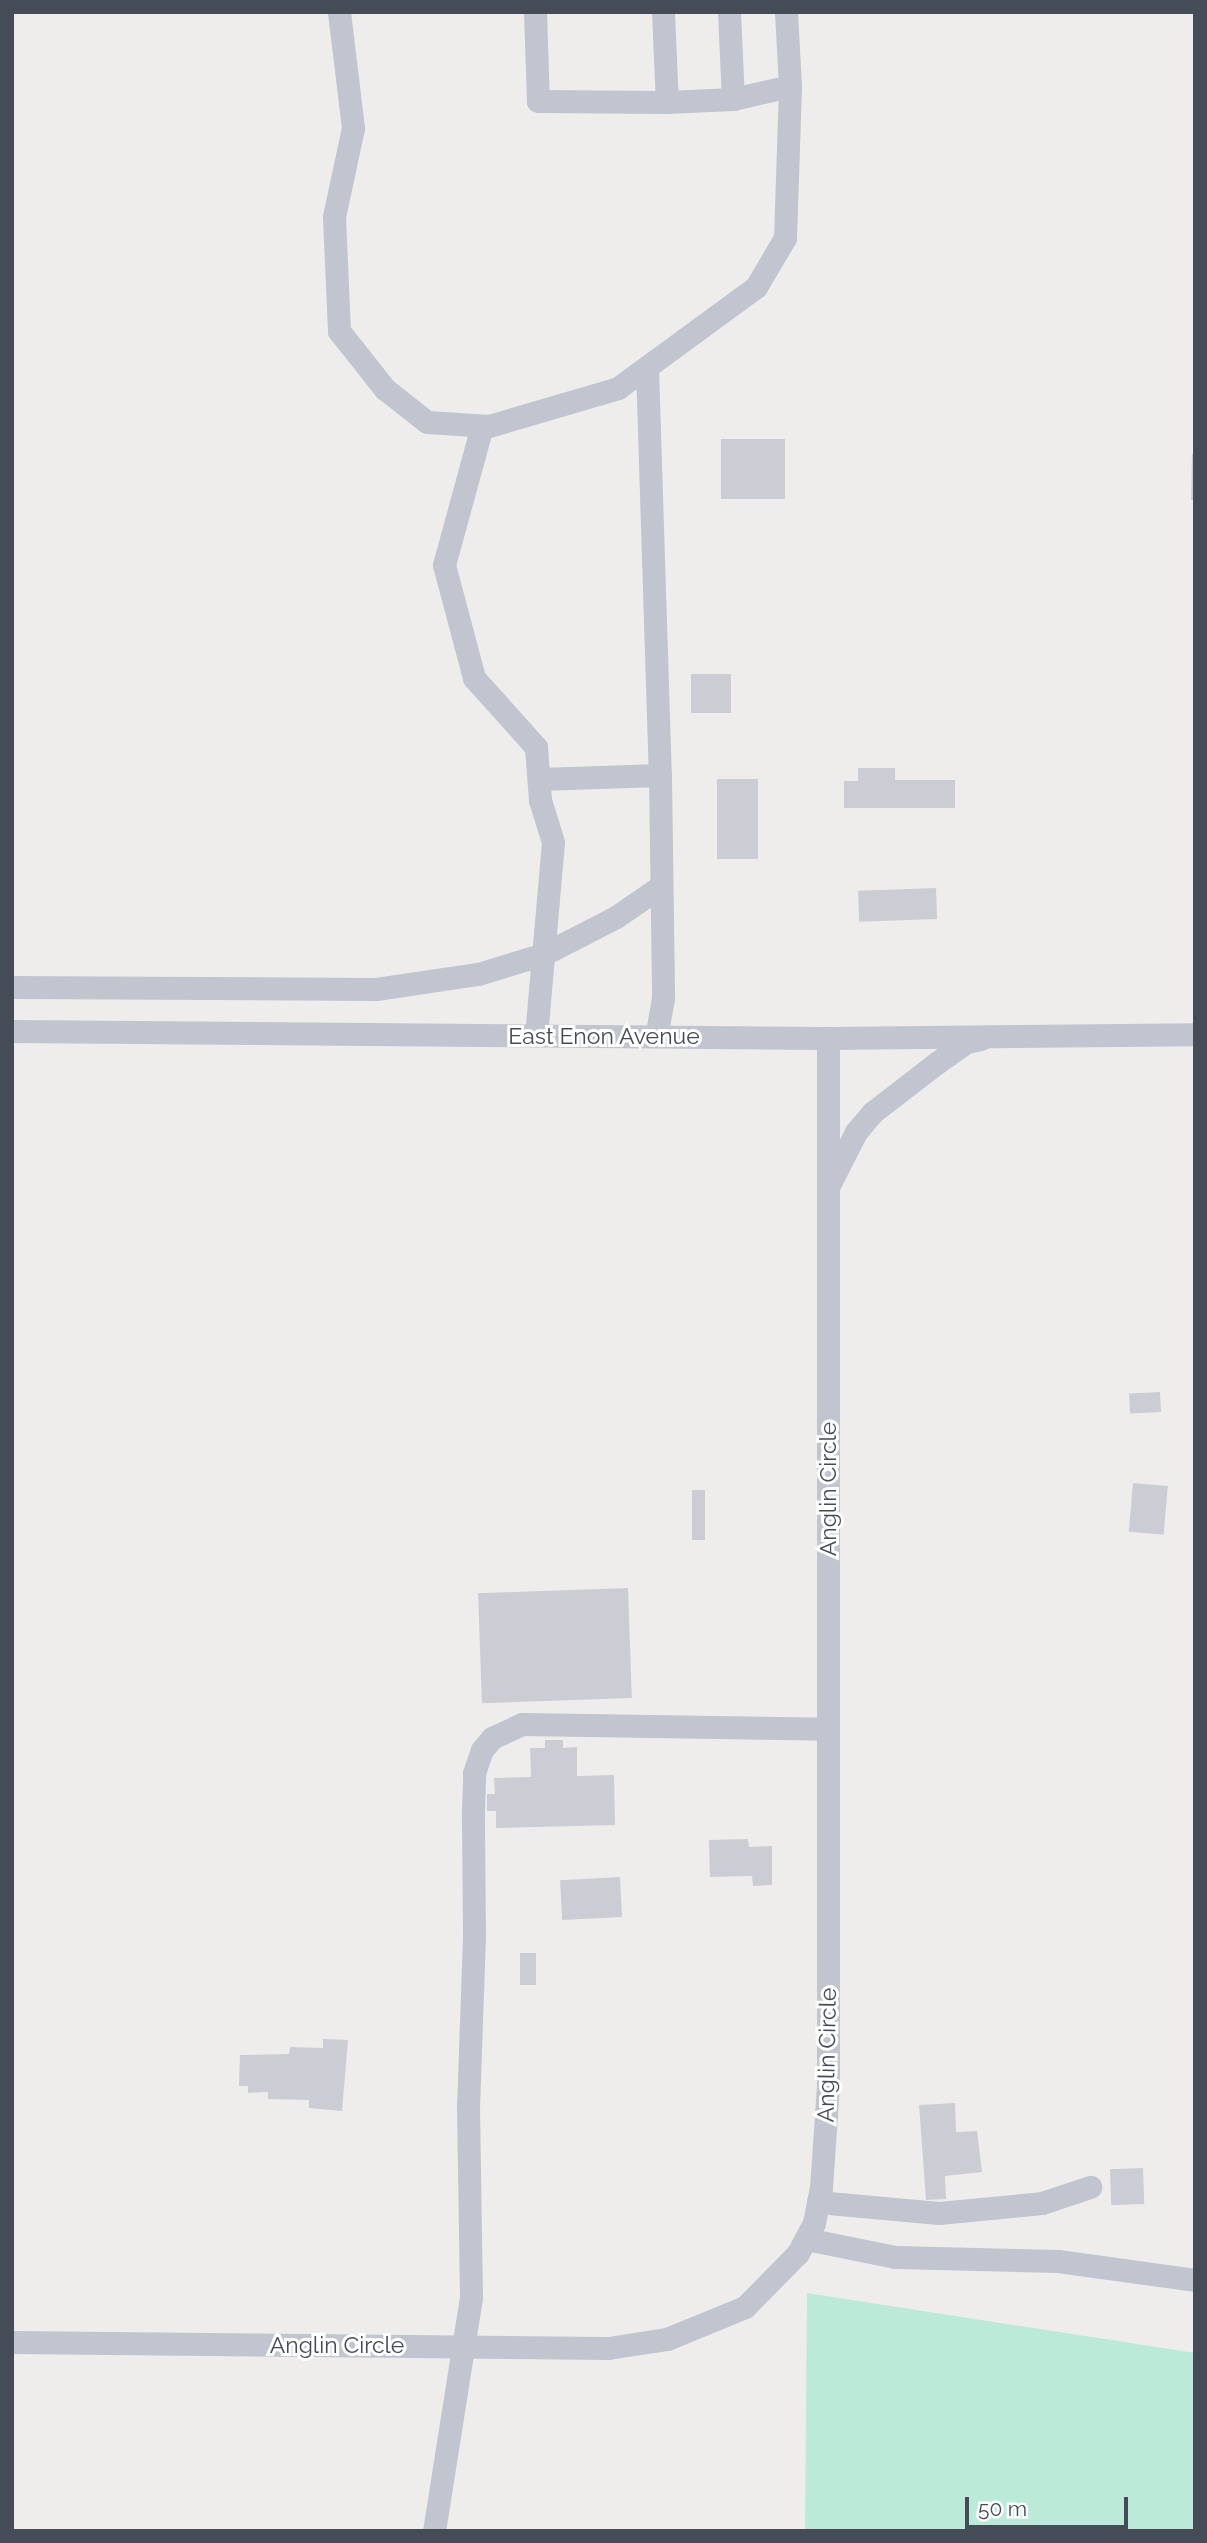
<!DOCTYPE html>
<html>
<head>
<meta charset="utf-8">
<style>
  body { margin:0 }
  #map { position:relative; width:1207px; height:2543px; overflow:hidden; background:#efedec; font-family:Raleway,sans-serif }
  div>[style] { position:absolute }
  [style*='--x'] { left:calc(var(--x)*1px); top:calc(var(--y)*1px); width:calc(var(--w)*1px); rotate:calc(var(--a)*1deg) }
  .green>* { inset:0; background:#bcead8 }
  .building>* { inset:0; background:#cccdd4; transform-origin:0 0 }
  .minor>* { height:23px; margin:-11.5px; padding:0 11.5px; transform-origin:11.5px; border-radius:11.5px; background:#c0c5d0 }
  span { translate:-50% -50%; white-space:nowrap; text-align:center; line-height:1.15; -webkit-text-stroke:6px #fff; paint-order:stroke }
  .street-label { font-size:23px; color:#464b58 }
  .frame { position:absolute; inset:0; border:14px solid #464b58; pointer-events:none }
  .scale { position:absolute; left:965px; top:2497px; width:163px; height:32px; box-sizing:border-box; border:4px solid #464b58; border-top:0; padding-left:9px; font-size:21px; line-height:24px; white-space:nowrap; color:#464b58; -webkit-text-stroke:5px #fff; paint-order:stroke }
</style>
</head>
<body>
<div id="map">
  <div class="green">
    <div style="clip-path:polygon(807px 2293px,1195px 2353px,1195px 2531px,805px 2531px)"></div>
  </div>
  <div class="building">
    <div style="left:721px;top:439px;width:64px;height:60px"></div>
    <div style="clip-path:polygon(1192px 454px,1195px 454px,1195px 500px,1191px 500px)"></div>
    <div style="left:691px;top:674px;width:40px;height:39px"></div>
    <div style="clip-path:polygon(858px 768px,895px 768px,895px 780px,955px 780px,955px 808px,844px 808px,844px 781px,858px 781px)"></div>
    <div style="left:717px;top:779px;width:41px;height:80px"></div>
    <div style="left:936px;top:888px;width:31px;height:78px;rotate:88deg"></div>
    <div style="left:1160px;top:1392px;width:20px;height:31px;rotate:87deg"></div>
    <div style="left:1133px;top:1483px;width:35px;height:49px;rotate:5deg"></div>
    <div style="left:692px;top:1490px;width:13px;height:50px"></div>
    <div style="left:628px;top:1588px;width:110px;height:150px;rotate:88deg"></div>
    <div style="clip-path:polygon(545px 1740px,563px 1740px,563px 1748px,577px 1747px,577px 1776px,614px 1775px,615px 1825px,496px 1828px,496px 1811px,487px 1811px,487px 1794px,495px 1794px,494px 1778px,531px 1777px,530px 1748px,545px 1748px)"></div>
    <div style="clip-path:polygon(748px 1839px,749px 1847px,772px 1846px,772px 1885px,753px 1886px,752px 1876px,710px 1877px,709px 1840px)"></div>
    <div style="left:620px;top:1877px;width:40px;height:60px;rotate:87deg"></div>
    <div style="left:536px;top:1953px;width:32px;height:16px;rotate:90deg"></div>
    <div style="clip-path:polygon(323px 2039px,348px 2040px,342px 2111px,309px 2108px,309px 2100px,268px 2099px,268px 2092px,248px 2093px,248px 2086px,239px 2086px,240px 2055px,289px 2054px,290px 2047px,323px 2048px)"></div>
    <div style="clip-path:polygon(955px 2103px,956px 2132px,977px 2131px,982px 2172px,945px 2176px,946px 2199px,926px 2200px,919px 2105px)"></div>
    <div style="left:1143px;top:2168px;width:36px;height:33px;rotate:88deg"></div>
  </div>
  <div class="minor">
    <div style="--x:339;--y:12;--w:117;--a:83.1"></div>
    <div style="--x:353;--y:128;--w:91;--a:102.1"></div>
    <div style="--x:334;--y:217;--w:114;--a:87.5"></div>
    <div style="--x:339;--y:331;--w:74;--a:51.6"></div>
    <div style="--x:385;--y:389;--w:53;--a:38.2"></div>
    <div style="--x:427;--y:422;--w:62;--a:3.7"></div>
    <div style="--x:489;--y:426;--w:134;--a:-16.4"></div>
    <div style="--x:618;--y:388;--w:171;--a:-36.2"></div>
    <div style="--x:756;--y:287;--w:57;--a:-59.4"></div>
    <div style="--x:785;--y:238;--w:152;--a:-88.1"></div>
    <div style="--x:535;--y:12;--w:89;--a:88.1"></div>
    <div style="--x:538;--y:101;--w:129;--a:0.4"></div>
    <div style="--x:663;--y:12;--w:90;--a:87.5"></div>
    <div style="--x:667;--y:102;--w:66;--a:-2.6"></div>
    <div style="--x:733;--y:99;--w:58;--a:-12.8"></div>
    <div style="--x:790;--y:86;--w:74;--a:-93.1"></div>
    <div style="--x:729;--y:12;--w:87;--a:87.4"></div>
    <div style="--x:647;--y:367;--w:408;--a:88.2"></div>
    <div style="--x:482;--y:426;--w:144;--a:105.3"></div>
    <div style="--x:444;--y:565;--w:117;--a:75.1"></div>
    <div style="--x:474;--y:678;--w:93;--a:48.1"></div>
    <div style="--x:536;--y:747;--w:53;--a:85.7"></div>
    <div style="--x:540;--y:800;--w:44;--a:72.8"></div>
    <div style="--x:553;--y:842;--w:194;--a:95"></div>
    <div style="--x:539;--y:779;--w:121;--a:-1.9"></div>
    <div style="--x:660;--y:775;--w:223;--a:89.2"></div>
    <div style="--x:663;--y:998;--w:39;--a:100"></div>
    <div style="--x:12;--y:987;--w:364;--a:0.3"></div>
    <div style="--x:376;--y:989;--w:103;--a:-8.4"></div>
    <div style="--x:478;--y:974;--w:69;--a:-16.9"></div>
    <div style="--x:544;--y:954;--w:81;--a:-27.2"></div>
    <div style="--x:616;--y:917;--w:51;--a:-34.6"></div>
    <div style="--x:12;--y:1031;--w:816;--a:0.49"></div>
    <div style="--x:828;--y:1038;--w:367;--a:-0.6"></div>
    <div style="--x:829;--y:1185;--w:59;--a:-63"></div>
    <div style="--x:856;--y:1132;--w:26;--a:-50"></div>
    <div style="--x:873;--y:1112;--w:82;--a:-37.6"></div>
    <div style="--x:938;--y:1062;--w:35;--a:-35"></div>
    <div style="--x:967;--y:1042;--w:14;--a:-12"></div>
    <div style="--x:818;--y:2202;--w:121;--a:5.2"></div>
    <div style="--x:939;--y:2213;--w:103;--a:-5.5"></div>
    <div style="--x:1042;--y:2203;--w:51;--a:-18.4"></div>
    <div style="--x:806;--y:2239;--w:91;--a:11.4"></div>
    <div style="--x:895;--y:2257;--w:163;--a:1.4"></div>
    <div style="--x:1058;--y:2261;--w:138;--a:7.9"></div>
    <div style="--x:12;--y:2342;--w:596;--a:0.58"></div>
    <div style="--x:608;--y:2348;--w:60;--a:-8.7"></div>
    <div style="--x:667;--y:2339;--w:84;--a:-22.3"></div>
    <div style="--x:745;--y:2307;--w:76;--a:-45.5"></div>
    <div style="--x:798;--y:2253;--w:34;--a:-62"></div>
    <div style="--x:814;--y:2223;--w:36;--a:-79"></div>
    <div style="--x:821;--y:2188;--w:102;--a:-86.1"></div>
    <div style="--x:828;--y:2086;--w:1048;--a:-90"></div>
    <div style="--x:434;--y:2531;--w:237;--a:-81"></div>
    <div style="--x:471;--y:2297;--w:189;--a:-90.9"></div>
    <div style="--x:468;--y:2108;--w:171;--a:-88"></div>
    <div style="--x:474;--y:1937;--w:127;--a:-90.5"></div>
    <div style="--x:473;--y:1810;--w:37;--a:-88"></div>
    <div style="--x:474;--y:1773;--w:24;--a:-71"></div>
    <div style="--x:482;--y:1750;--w:16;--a:-50"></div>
    <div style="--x:492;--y:1738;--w:33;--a:-25"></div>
    <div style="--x:522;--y:1724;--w:306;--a:0.9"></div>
  </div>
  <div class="street-label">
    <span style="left:604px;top:1036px">East Enon Avenue</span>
    <span style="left:828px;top:1489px;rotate:-90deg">Anglin Circle</span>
    <span style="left:827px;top:2055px;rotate:-89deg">Anglin Circle</span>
    <span style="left:337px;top:2345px">Anglin Circle</span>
  </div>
  <div class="frame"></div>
  <div class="scale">50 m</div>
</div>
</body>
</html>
